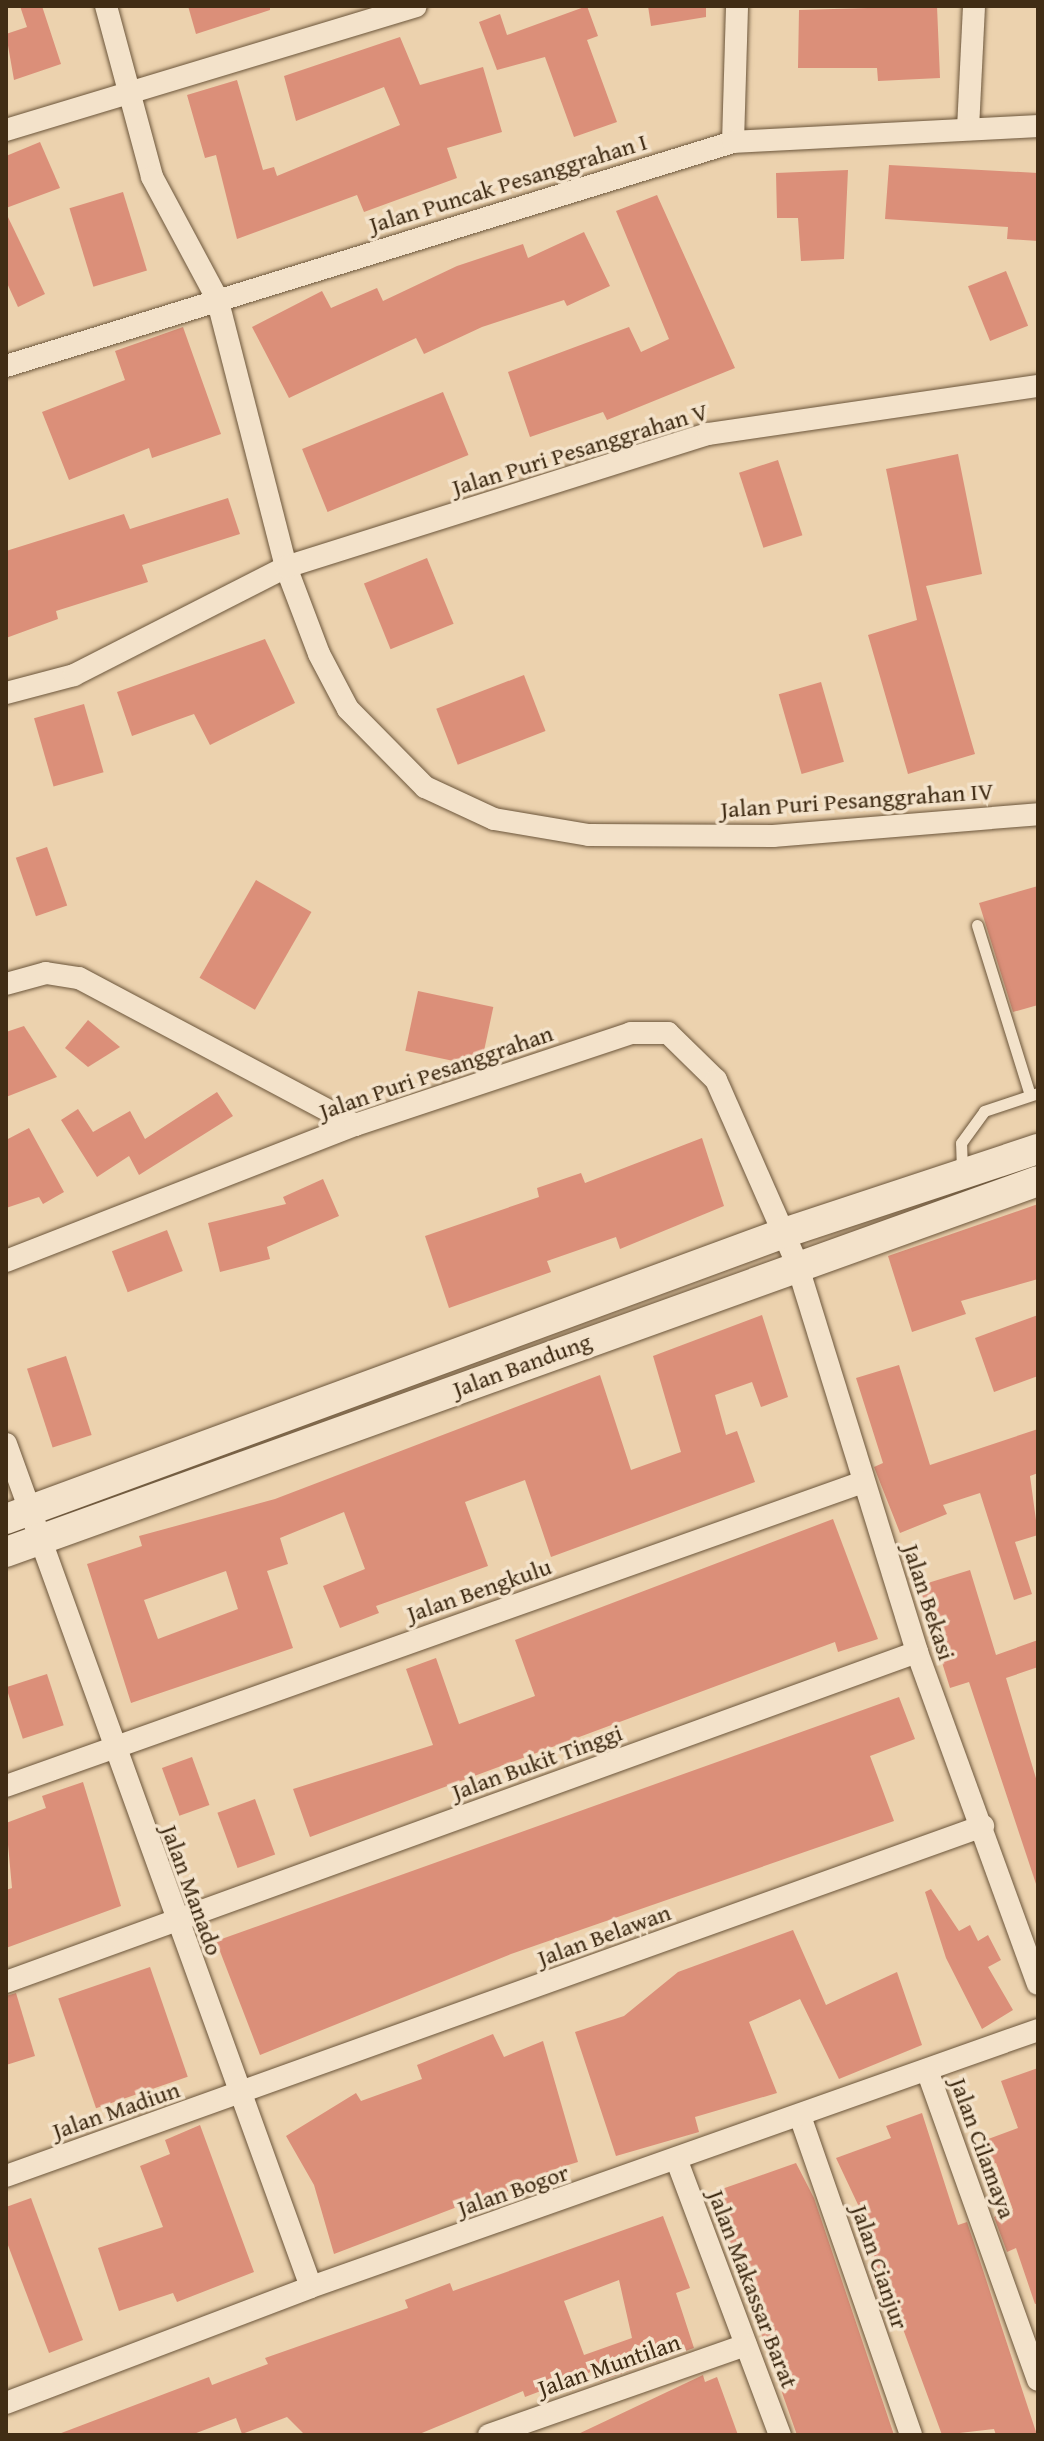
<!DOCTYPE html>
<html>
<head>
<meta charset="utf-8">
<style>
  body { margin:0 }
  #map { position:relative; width:1044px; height:2441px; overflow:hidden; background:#ecd2ae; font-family:"Gentium Book Plus",serif }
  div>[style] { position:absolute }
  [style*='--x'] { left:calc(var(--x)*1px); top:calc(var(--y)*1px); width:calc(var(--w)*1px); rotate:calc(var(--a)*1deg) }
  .building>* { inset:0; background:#db8f79; transform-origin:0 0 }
  .roads { filter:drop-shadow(0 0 2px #6c563b) drop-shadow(0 0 2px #6c563b) }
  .lane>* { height:11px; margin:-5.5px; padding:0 5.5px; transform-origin:5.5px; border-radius:5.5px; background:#f3e2ca }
  .street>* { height:22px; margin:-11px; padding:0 11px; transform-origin:11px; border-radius:11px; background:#f3e2ca }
  .secondary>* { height:30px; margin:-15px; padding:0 15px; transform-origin:15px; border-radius:15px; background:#f3e2ca }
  span { translate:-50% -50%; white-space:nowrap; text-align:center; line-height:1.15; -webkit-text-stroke:7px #f3e2ca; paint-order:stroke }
  .street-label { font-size:24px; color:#412d15 }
  .frame { position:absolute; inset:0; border:8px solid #412d15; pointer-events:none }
</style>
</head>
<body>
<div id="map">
  <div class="building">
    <div style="clip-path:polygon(20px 6px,42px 6px,61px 64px,14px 80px,6px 34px,27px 27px)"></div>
    <div style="clip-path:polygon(188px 6px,270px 6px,270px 10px,196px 34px)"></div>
    <div style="clip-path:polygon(587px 6px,598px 36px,587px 40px,617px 122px,574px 137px,545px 57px,497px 70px,479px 22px,500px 14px,507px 35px)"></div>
    <div style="clip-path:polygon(648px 6px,706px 6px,706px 17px,651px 26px)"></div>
    <div style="clip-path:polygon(937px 6px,940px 78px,878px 81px,877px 68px,798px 68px,799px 10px)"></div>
    <div style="clip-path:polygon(400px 37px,420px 85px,483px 67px,502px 132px,447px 148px,457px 178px,364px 212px,357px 195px,237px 239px,216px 155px,205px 158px,187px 95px,237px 80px,263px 170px,274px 167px,277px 176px,400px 125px,384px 87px,296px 121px,284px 76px)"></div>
    <div style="clip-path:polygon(40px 142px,60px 188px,6px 208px,6px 156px)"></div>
    <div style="clip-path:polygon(889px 165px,1038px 173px,1038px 241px,1007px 239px,1008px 227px,885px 219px)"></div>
    <div style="clip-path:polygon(848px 170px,844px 259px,801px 261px,798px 218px,777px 218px,776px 173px)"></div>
    <div style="left:123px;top:192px;width:82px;height:56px;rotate:73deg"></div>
    <div style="clip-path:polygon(657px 195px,735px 368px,607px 420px,603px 412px,530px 437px,508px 372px,629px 327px,641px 352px,669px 339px,616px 211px)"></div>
    <div style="clip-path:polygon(6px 213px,45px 294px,18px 307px,6px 281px)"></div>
    <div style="clip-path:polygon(584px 232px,610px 286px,567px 306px,564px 300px,482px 327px,424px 354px,416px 338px,289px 398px,252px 327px,322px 291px,331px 308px,377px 288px,383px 301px,457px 266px,523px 244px,528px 258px)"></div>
    <div style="left:1006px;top:271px;width:59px;height:41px;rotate:68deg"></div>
    <div style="clip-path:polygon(183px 327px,221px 434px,152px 458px,149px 448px,69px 480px,42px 412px,125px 380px,115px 351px)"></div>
    <div style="left:443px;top:392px;width:68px;height:152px;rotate:68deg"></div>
    <div style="clip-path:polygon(958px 454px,982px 574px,926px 586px,975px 754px,908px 774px,868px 635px,917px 620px,886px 469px)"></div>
    <div style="left:778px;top:460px;width:79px;height:41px;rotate:72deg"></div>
    <div style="clip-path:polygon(228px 498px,240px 534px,142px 565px,148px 582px,56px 611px,58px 619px,6px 638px,6px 551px,124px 514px,130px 529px)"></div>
    <div style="left:427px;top:558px;width:71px;height:68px;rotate:68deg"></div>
    <div style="clip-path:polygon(265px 639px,295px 703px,210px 745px,194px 714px,132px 736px,117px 692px)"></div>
    <div style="left:524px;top:675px;width:60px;height:94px;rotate:69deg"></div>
    <div style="left:821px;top:682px;width:83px;height:44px;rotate:74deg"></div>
    <div style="left:84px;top:704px;width:71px;height:52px;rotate:74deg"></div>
    <div style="left:47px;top:847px;width:62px;height:33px;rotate:71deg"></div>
    <div style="left:256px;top:880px;width:64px;height:113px;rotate:30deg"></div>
    <div style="clip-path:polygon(1038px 886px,1038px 1005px,1013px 1012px,979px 903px)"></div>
    <div style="left:418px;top:991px;width:77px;height:61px;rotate:12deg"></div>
    <div style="clip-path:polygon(88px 1020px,120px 1047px,88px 1067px,65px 1048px)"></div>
    <div style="clip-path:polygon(24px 1026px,57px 1077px,6px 1097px,6px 1032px)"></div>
    <div style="clip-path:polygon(217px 1092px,233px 1116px,139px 1175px,129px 1156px,97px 1177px,61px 1120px,78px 1109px,93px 1132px,130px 1111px,145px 1139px)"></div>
    <div style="clip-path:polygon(29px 1128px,64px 1192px,43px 1204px,39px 1197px,6px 1208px,6px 1140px)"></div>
    <div style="clip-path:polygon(702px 1138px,724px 1206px,620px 1249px,616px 1237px,547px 1261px,551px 1272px,449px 1308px,425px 1236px,539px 1197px,537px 1188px,581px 1173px,585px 1183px)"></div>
    <div style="clip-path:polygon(323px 1179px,339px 1216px,267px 1247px,270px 1259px,220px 1272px,208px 1223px,286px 1204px,283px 1197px)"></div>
    <div style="clip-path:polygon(1038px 1204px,1038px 1279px,961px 1301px,966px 1314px,912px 1332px,888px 1256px)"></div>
    <div style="left:167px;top:1230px;width:44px;height:59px;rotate:69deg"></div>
    <div style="clip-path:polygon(evenodd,762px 1315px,788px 1397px,761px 1407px,752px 1382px,715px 1395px,726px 1435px,737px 1431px,755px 1482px,551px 1557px,525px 1480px,465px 1502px,488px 1566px,376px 1606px,379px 1613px,340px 1628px,323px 1586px,365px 1569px,344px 1512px,280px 1538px,288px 1564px,267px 1571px,293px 1648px,131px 1703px,87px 1564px,142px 1546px,139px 1536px,275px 1499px,600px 1375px,631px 1470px,681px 1452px,653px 1356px,762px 1315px,226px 1571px,238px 1609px,158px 1639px,144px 1600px,226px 1571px)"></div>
    <div style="clip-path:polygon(1038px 1315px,1038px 1376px,994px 1392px,975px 1338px)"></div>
    <div style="left:66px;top:1356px;width:83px;height:41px;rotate:72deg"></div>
    <div style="clip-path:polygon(899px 1365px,930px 1465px,1038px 1429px,1038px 1473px,1030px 1476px,1038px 1535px,1015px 1542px,1032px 1594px,1014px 1600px,980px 1493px,943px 1505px,947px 1514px,900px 1533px,874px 1467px,883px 1463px,856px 1378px)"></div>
    <div style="clip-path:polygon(833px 1519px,878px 1639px,838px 1652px,835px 1642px,310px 1837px,293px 1789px,433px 1745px,406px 1669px,436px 1658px,459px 1724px,535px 1696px,515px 1640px)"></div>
    <div style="clip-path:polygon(970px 1570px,996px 1655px,1038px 1640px,1038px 1667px,1006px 1678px,1038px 1785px,1038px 1890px,969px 1682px,950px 1688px,918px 1586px)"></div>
    <div style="left:47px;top:1674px;width:54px;height:43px;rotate:72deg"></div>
    <div style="clip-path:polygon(899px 1697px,915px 1739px,870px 1756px,894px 1821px,511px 1954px,260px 2055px,216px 1941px)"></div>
    <div style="left:192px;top:1757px;width:51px;height:32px;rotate:70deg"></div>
    <div style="clip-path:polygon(83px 1782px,121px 1906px,6px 1948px,6px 1890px,12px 1888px,6px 1823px,46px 1808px,42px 1796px)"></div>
    <div style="left:255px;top:1799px;width:59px;height:40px;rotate:70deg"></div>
    <div style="clip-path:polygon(931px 1889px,959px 1931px,970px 1925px,978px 1941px,988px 1935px,1001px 1960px,988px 1967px,1013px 2010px,982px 2029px,946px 1958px,925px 1892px)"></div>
    <div style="clip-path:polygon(793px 1930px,826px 2005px,897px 1972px,922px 2045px,839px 2079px,800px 1999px,749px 2022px,777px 2093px,695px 2117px,699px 2132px,616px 2156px,575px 2032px,624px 2016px,678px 1972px)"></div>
    <div style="left:150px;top:1967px;width:116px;height:97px;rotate:71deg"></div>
    <div style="clip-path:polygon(16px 1993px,35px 2056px,6px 2065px,6px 1996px)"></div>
    <div style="clip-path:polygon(493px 2034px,504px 2057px,543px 2041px,578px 2162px,552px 2170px,555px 2179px,478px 2199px,334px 2254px,314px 2185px,286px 2136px,356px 2093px,361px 2101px,422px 2079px,417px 2065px)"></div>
    <div style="clip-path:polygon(1038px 2068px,1038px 2303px,1035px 2304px,1016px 2248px,1007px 2252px,994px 2217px,1013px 2210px,996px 2163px,981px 2169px,972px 2145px,1018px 2128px,1001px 2081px)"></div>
    <div style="clip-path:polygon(922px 2113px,958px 2225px,967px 2222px,980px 2261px,1037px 2435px,996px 2435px,994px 2429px,942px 2435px,892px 2299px,880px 2303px,870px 2274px,877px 2272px,869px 2228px,836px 2158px,891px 2138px,886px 2126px)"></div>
    <div style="clip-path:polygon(200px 2125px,254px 2272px,177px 2302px,173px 2293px,119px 2311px,98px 2248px,163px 2227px,140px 2166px,170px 2154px,165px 2140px)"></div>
    <div style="clip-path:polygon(796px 2163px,814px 2198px,894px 2435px,797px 2435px,722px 2223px,730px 2220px,719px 2190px)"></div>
    <div style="clip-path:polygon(31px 2198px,83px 2340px,49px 2353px,6px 2240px,6px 2207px)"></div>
    <div style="clip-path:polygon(evenodd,663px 2216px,690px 2288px,676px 2293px,694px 2348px,600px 2381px,596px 2370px,525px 2397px,523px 2391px,417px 2435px,305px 2435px,287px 2417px,242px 2434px,236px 2418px,191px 2435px,56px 2435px,209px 2377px,212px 2385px,268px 2364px,265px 2358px,408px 2308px,405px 2300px,450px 2283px,453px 2291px,663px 2216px,619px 2280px,632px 2338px,584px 2355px,564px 2301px,619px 2280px)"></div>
    <div style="clip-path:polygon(703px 2375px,705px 2382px,717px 2377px,738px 2435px,576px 2435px)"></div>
  </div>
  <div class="roads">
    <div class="lane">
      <div style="--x:977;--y:925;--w:178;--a:72.7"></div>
      <div style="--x:962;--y:1170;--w:27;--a:-92"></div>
      <div style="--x:961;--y:1143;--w:39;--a:-54"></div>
      <div style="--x:984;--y:1111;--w:57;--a:-18.4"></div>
    </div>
    <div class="street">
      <div style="--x:106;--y:6;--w:177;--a:74.9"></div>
      <div style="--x:152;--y:177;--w:137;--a:61.8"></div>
      <div style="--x:217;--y:298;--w:278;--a:75.6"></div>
      <div style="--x:286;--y:567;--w:93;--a:69.2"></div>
      <div style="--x:319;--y:654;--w:62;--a:62.2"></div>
      <div style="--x:348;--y:709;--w:110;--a:45.4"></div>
      <div style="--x:425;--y:787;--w:76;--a:24.9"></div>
      <div style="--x:494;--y:819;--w:96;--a:9.6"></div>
      <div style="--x:589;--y:835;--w:184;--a:0.3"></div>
      <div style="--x:773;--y:836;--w:266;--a:-4.7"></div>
      <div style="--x:968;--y:129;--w:123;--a:-87.2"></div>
      <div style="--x:6;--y:130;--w:428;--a:-16.8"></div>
      <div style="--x:733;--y:142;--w:136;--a:-88.3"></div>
      <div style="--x:6;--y:366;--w:761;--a:-17.12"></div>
      <div style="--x:733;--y:142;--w:305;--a:-3"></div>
      <div style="--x:6;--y:693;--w:70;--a:-14.8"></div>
      <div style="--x:74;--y:675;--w:238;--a:-27"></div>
      <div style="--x:286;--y:567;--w:442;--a:-17.5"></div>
      <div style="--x:708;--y:434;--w:333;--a:-8.3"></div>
      <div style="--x:6;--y:984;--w:41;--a:-15.4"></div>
      <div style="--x:46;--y:973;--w:33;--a:9"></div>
      <div style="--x:79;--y:978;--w:313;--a:28"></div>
      <div style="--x:6;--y:1261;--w:375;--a:-21.3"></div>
      <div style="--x:355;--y:1125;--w:291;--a:-18.4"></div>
      <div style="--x:631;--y:1033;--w:37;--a:0"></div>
      <div style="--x:668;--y:1033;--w:67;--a:44.4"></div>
      <div style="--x:716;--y:1080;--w:201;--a:66.2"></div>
      <div style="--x:797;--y:1264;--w:406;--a:72.8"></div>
      <div style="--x:917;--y:1652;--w:353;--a:70"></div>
      <div style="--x:6;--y:1444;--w:896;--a:70.11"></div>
      <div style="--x:6;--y:1786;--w:909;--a:-19.53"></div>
      <div style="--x:6;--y:1982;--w:969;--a:-19.91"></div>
      <div style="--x:927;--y:2070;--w:329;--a:70.3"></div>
      <div style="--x:800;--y:2116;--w:338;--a:70.8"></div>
      <div style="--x:677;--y:2161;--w:293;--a:69.4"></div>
      <div style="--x:6;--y:2176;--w:1038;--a:-19.71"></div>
      <div style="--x:6;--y:2403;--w:326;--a:-20.8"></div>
      <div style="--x:311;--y:2287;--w:771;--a:-19.47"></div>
      <div style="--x:489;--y:2435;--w:272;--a:-19.3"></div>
    </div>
    <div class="secondary">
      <div style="--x:6;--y:1519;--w:829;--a:-20.18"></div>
      <div style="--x:784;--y:1233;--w:268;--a:-18.3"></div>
      <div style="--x:6;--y:1552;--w:1097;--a:-19.77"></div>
    </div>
  </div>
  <div class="street-label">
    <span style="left:508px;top:183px;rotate:-17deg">Jalan Puncak Pesanggrahan I</span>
    <span style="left:580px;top:449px;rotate:-17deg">Jalan Puri Pesanggrahan V</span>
    <span style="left:857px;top:800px;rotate:-4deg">Jalan Puri Pesanggrahan IV</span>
    <span style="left:436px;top:1072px;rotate:-19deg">Jalan Puri Pesanggrahan</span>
    <span style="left:522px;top:1365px;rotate:-20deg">Jalan Bandung</span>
    <span style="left:479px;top:1590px;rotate:-19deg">Jalan Bengkulu</span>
    <span style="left:929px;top:1602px;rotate:72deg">Jalan Bekasi</span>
    <span style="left:537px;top:1762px;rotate:-20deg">Jalan Bukit Tinggi</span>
    <span style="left:192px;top:1890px;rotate:70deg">Jalan Manado</span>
    <span style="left:604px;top:1935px;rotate:-20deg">Jalan Belawan</span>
    <span style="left:116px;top:2110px;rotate:-19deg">Jalan Madiun</span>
    <span style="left:983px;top:2148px;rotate:70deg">Jalan Cilamaya</span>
    <span style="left:513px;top:2190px;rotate:-19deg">Jalan Bogor</span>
    <span style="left:880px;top:2267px;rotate:71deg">Jalan Cianjur</span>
    <span style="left:753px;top:2289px;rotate:69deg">Jalan Makassar Barat</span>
    <span style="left:609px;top:2365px;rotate:-19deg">Jalan Muntilan</span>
  </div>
  <div class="frame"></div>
</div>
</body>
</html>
